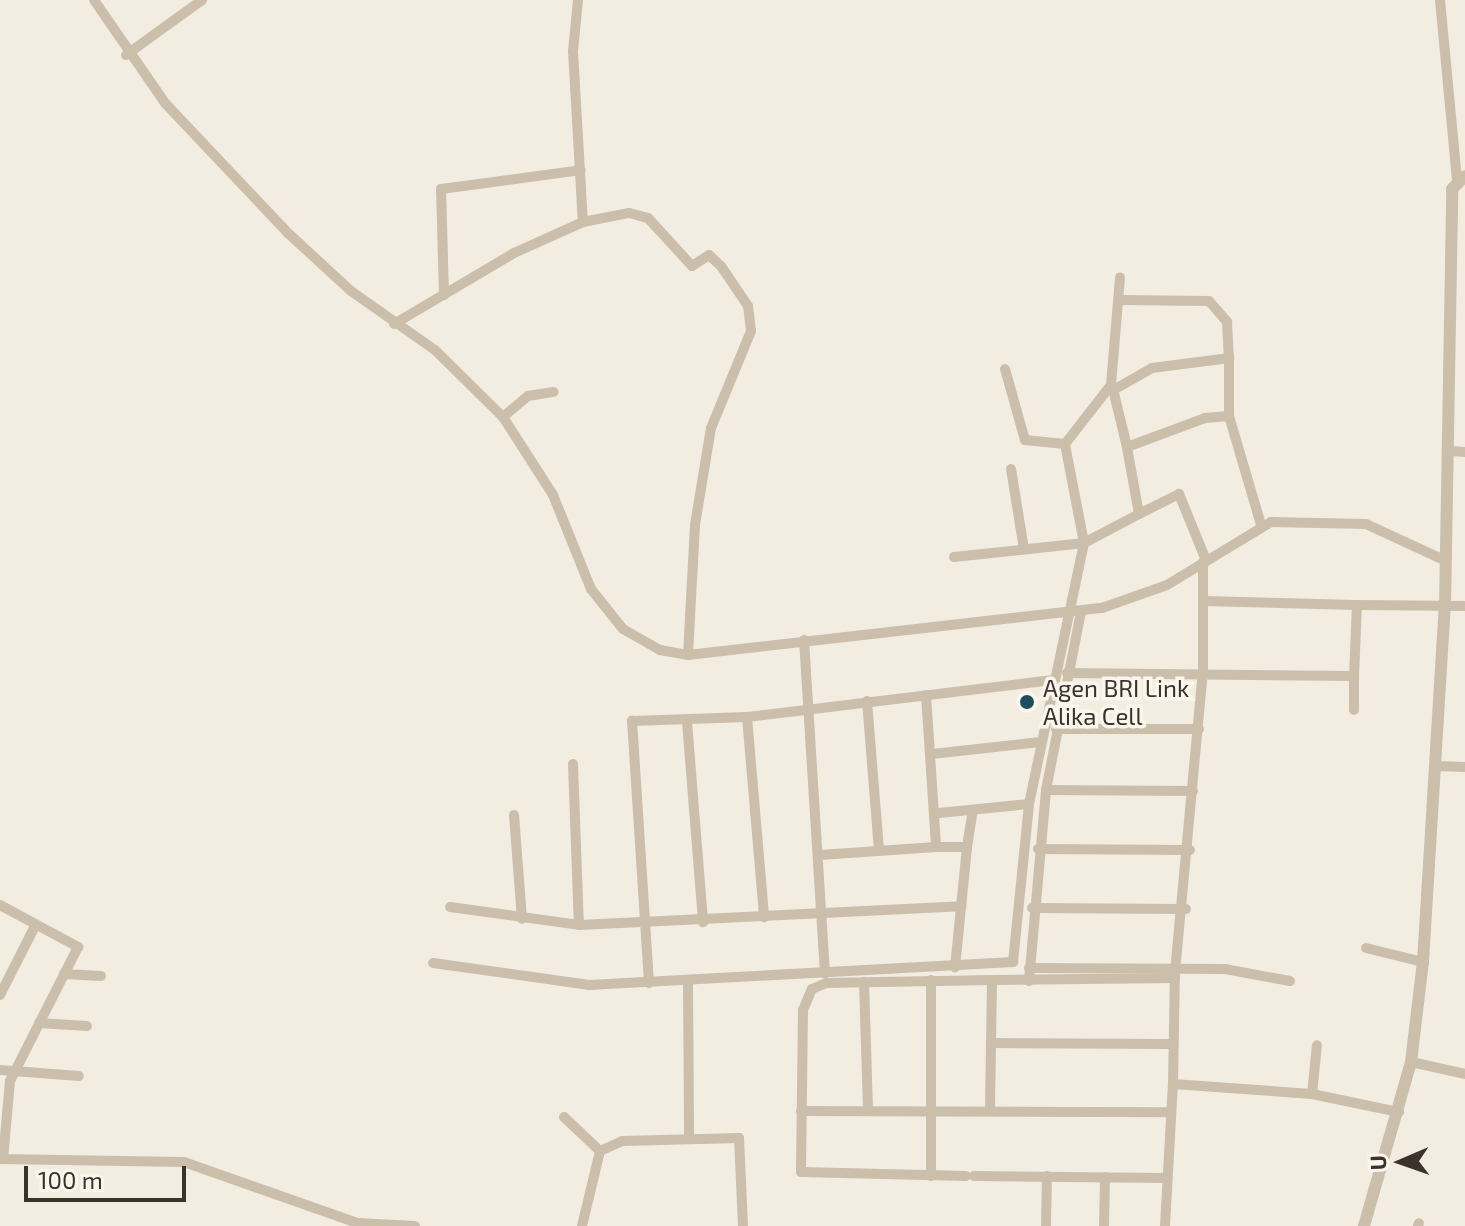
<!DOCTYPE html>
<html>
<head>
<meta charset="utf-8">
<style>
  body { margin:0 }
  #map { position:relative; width:1465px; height:1226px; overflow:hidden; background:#f3ede1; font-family:"Exo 2",sans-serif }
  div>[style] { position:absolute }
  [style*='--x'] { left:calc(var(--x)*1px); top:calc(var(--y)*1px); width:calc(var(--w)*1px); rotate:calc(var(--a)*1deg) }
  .minor>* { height:10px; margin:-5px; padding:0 5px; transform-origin:5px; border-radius:5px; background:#cbbfac }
  .tertiary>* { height:12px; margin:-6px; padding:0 6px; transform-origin:6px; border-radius:6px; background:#cbbfac }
  .dots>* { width:22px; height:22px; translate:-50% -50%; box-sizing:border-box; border:4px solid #faf6ed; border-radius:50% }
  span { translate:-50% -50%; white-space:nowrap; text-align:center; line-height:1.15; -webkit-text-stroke:7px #faf6ed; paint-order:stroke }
  .poi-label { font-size:24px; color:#3a322b }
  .left { translate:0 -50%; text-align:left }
  .north { position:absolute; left:1361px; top:1122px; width:80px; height:80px; -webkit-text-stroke:6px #faf6ed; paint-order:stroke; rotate:268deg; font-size:22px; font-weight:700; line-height:32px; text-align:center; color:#3a322b }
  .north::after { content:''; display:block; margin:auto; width:28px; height:36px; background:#3a322b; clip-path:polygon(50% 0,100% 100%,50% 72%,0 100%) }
  .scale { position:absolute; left:24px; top:1166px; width:162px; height:36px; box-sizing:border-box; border:4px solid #3a322b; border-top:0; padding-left:10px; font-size:24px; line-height:28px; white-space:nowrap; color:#3a322b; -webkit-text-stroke:6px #faf6ed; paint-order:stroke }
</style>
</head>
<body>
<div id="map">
  <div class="minor">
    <div style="--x:94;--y:0;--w:125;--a:55.4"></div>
    <div style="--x:165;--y:103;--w:180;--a:46.6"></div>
    <div style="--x:289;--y:234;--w:84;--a:42.6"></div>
    <div style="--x:351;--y:291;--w:103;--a:35.1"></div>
    <div style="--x:435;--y:350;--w:95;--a:44.6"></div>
    <div style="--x:503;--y:417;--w:93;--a:57.3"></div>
    <div style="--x:553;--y:495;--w:101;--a:68"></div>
    <div style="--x:591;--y:589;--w:51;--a:51.3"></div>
    <div style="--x:623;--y:629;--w:43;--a:29.6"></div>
    <div style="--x:660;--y:650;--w:28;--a:10"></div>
    <div style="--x:688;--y:655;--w:417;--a:-6.5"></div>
    <div style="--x:1102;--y:608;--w:69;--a:-19.5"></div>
    <div style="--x:1167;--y:585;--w:122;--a:-31.2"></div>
    <div style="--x:1271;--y:522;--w:95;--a:1.2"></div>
    <div style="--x:1366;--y:524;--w:88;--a:24.8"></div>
    <div style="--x:578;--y:0;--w:51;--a:95.6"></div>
    <div style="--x:573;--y:51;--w:171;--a:86.7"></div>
    <div style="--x:1440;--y:0;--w:181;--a:84.6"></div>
    <div style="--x:126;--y:55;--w:94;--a:-35.9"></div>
    <div style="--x:444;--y:295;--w:106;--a:-91.6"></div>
    <div style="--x:441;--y:189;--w:141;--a:-7.7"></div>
    <div style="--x:1121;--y:300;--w:88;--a:0.7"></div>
    <div style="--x:1209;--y:301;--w:28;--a:49"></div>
    <div style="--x:1227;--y:322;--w:36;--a:87"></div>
    <div style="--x:394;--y:324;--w:139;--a:-30.6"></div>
    <div style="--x:514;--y:253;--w:76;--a:-24.2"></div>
    <div style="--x:583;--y:222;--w:47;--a:-11.1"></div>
    <div style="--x:629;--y:213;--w:20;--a:15"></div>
    <div style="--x:648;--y:218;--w:65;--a:47.5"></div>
    <div style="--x:692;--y:266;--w:20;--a:-33"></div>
    <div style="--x:709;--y:255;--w:16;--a:43"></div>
    <div style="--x:721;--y:266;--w:48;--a:56"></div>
    <div style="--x:748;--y:306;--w:25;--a:83"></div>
    <div style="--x:751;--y:331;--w:105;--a:112.4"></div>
    <div style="--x:711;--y:428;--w:98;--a:99.4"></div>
    <div style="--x:695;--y:525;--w:130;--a:93.1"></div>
    <div style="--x:1005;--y:369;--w:74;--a:74.3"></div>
    <div style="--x:1025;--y:440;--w:40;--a:5.7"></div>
    <div style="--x:1112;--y:385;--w:64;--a:76.4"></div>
    <div style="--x:1117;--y:388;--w:40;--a:-29.7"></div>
    <div style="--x:1152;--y:368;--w:78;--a:-7.4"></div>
    <div style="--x:1229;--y:358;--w:58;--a:90"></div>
    <div style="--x:503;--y:417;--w:33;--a:-40"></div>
    <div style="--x:528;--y:396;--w:26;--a:-9"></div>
    <div style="--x:1451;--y:451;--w:14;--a:4"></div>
    <div style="--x:1011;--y:469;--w:81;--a:80.8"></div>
    <div style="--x:1139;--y:514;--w:45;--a:-26.6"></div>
    <div style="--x:1179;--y:494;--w:71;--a:67.8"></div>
    <div style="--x:954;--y:557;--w:131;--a:-6.1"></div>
    <div style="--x:1084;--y:543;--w:62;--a:-27.8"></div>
    <div style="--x:1139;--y:514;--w:68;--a:-100.2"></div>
    <div style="--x:1127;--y:447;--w:83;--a:-20.4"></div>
    <div style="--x:1205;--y:418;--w:24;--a:-5"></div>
    <div style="--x:1229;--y:416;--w:114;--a:73.6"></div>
    <div style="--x:1203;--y:562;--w:108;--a:90"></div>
    <div style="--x:1203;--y:670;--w:300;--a:95.3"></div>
    <div style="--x:1175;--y:969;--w:115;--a:91"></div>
    <div style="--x:1173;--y:1084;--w:139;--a:4.1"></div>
    <div style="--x:1312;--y:1094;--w:89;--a:11.7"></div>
    <div style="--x:1357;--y:605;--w:108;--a:0.5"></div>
    <div style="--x:804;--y:640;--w:334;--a:86.4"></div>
    <div style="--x:1067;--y:673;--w:287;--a:0.6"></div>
    <div style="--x:1354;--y:676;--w:71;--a:-87.6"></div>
    <div style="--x:1357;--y:605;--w:154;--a:-178.5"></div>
    <div style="--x:1354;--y:676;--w:34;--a:90"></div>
    <div style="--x:926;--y:695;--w:152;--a:86.2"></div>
    <div style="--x:936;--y:847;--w:31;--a:0"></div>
    <div style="--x:967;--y:847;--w:121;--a:95.7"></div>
    <div style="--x:867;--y:701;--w:148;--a:85.4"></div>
    <div style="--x:747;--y:717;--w:201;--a:85.1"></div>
    <div style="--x:687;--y:722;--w:201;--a:85.4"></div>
    <div style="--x:1056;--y:729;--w:143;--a:0"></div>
    <div style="--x:932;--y:754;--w:109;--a:-6.3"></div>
    <div style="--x:573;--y:764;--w:161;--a:87.9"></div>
    <div style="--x:1437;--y:766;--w:28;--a:2"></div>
    <div style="--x:1046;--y:790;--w:147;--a:0.4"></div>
    <div style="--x:939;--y:813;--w:90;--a:-5.7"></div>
    <div style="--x:514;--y:815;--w:104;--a:85.6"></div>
    <div style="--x:967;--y:847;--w:37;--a:-81"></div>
    <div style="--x:1038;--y:849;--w:152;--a:0.4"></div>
    <div style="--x:820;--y:855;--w:116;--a:-3.9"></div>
    <div style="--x:0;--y:905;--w:89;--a:28.3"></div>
    <div style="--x:78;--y:947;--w:150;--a:116.9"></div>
    <div style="--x:10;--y:1081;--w:78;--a:95.1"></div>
    <div style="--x:450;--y:907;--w:130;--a:7.9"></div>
    <div style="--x:579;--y:925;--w:383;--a:-2.8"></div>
    <div style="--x:1032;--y:908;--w:154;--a:0.4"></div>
    <div style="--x:1366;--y:948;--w:59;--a:13.8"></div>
    <div style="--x:433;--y:963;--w:158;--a:8"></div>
    <div style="--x:589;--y:985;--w:425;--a:-3.1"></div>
    <div style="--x:1013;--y:962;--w:159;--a:-84.2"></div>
    <div style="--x:1029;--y:804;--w:267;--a:-78.1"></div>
    <div style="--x:1084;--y:543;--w:101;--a:-100.9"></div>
    <div style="--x:1065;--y:444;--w:75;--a:-52.1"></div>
    <div style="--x:1111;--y:385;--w:108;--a:-85.2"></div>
    <div style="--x:1029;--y:968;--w:196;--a:0.3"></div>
    <div style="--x:1225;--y:969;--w:66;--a:10.5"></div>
    <div style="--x:64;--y:974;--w:37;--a:3"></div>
    <div style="--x:688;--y:981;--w:157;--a:89.6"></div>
    <div style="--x:1029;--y:981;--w:192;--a:-84.9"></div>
    <div style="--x:1046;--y:790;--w:182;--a:-78.9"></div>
    <div style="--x:864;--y:982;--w:127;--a:88.2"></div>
    <div style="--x:649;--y:983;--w:263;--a:-93.7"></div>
    <div style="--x:632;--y:721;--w:115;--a:-2"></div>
    <div style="--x:747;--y:717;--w:308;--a:-6.9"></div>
    <div style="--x:0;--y:995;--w:75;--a:-63.1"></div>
    <div style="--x:39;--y:1023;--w:48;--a:3.6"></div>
    <div style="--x:992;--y:1043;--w:179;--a:0.3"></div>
    <div style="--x:1411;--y:1062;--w:55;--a:12.5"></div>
    <div style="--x:0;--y:1070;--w:79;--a:4.3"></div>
    <div style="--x:1312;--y:1094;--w:49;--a:-84.2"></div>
    <div style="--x:990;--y:1108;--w:128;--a:-89.1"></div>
    <div style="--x:992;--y:980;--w:183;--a:-0.6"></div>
    <div style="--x:801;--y:1111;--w:369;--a:0.2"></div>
    <div style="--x:564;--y:1117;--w:50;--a:43.4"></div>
    <div style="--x:600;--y:1151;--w:24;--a:-24"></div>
    <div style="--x:622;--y:1141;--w:117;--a:-1.5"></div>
    <div style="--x:739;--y:1138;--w:88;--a:87.4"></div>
    <div style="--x:0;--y:1159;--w:184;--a:0.9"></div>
    <div style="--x:184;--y:1162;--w:183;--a:19.4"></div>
    <div style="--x:357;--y:1223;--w:58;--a:3"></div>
    <div style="--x:931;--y:1176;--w:196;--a:-90"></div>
    <div style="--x:966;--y:1176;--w:165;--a:-178.6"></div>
    <div style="--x:801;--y:1172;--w:162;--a:-89.3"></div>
    <div style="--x:803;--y:1010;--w:23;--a:-67"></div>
    <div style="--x:812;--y:989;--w:15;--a:-23"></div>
    <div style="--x:826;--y:983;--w:166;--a:-1"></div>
    <div style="--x:974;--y:1176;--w:193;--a:0.6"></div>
    <div style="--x:582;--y:1226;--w:77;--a:-76.5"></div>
    <div style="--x:1046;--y:1226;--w:50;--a:-88.9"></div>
    <div style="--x:1104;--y:1226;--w:49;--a:-88.8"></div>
    <div style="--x:1165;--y:1226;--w:142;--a:-86.8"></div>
    <div style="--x:1418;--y:1226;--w:3;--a:-72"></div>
  </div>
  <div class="tertiary">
    <div style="--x:1364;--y:1226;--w:171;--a:-74"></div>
    <div style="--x:1411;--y:1062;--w:101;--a:-83.2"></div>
    <div style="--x:1423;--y:962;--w:356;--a:-86.5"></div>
    <div style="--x:1445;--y:607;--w:418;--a:-89"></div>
    <div style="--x:1452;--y:189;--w:18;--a:-45"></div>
  </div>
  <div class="dots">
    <div style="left:1027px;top:702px;background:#214e5b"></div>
  </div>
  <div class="poi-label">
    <span class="left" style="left:1043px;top:702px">Agen BRI Link<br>Alika Cell</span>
  </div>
  <div class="north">U</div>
  <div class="scale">100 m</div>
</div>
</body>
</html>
